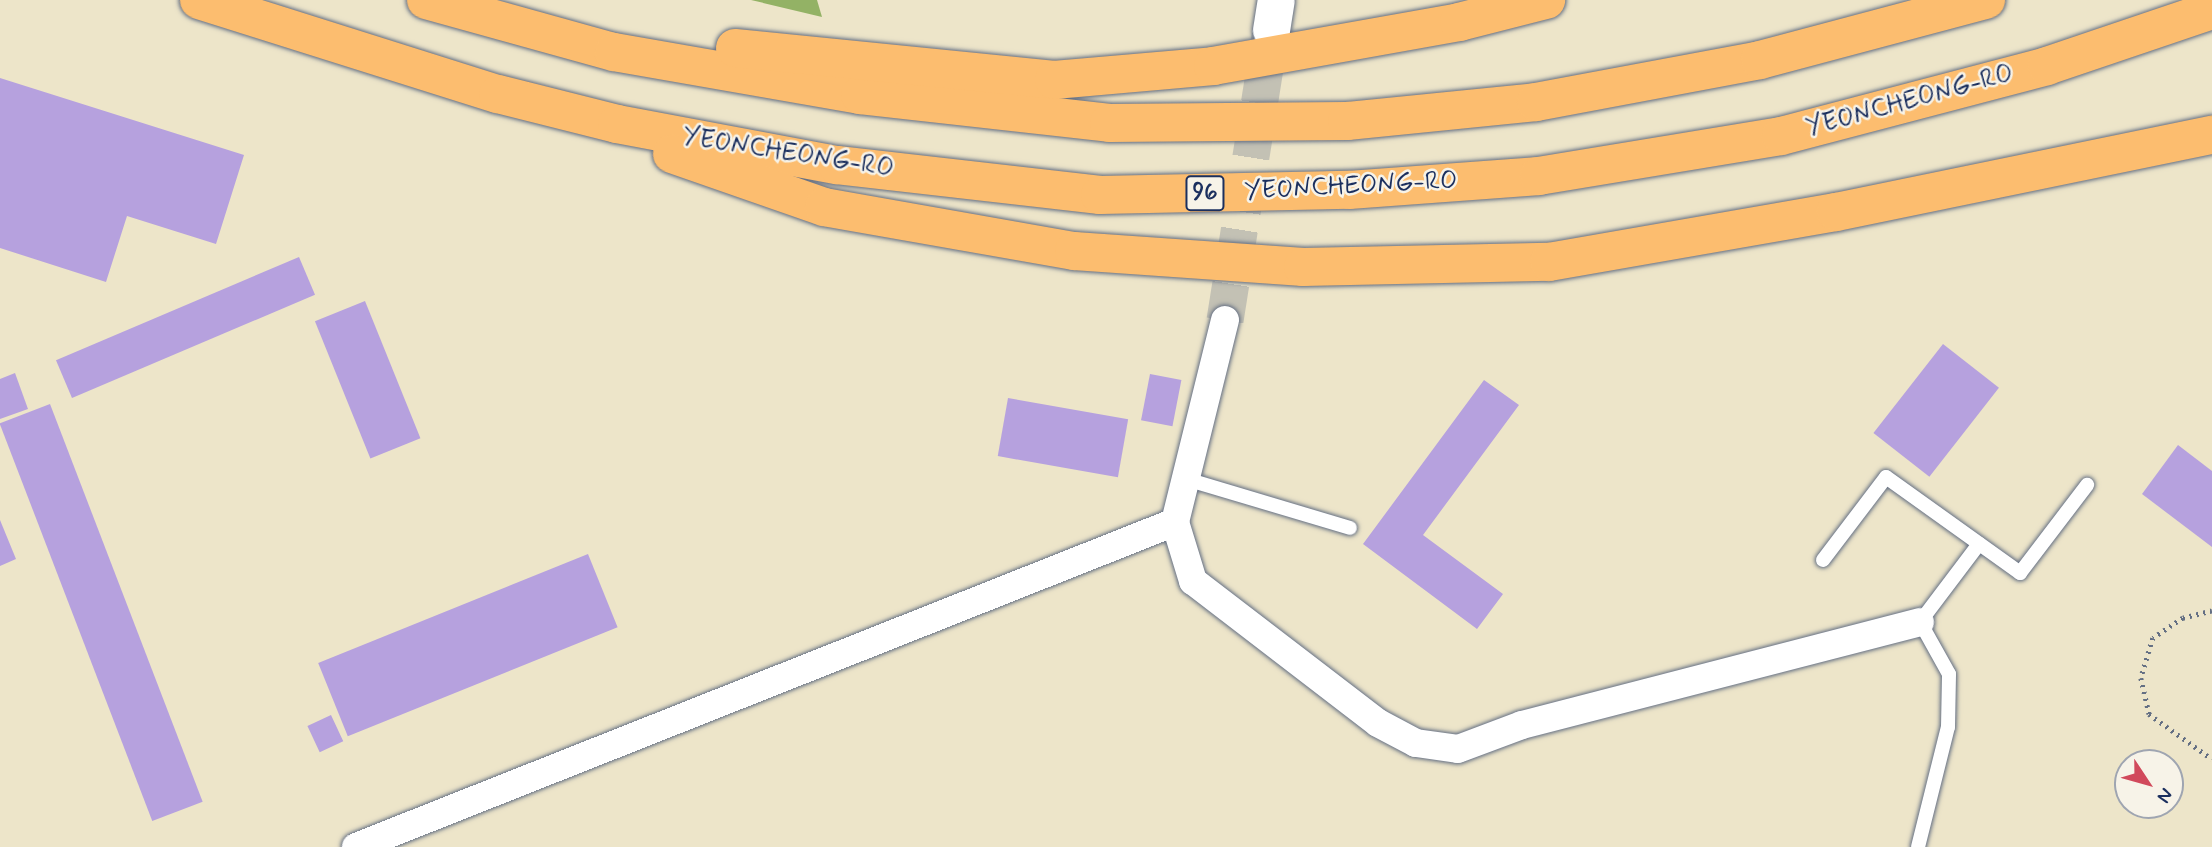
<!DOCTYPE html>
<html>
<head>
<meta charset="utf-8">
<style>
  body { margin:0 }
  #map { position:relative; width:2212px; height:847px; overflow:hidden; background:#ede5c9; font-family:Mynerve,sans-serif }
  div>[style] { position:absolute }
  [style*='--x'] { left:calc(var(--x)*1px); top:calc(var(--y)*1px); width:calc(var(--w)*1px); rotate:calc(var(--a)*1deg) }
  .forest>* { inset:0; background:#93b265 }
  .building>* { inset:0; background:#b6a1de; transform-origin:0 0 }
  .tertiary-tunnel>* { height:37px; margin-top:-18.5px; transform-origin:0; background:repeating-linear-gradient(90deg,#c3c1b4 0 37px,transparent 0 55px) }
  .path>* { height:4.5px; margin-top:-2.25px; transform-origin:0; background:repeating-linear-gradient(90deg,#646f83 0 2px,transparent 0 7px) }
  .roads { filter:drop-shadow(0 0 2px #646f83) drop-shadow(0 0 2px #646f83) }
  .service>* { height:14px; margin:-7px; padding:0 7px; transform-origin:7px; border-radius:7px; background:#fff }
  .minor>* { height:28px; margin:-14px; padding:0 14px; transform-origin:14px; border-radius:14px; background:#fff }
  .tertiary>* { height:37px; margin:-18.5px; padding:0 18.5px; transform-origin:18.5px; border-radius:18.5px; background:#fff }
  .trunk>* { height:38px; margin:-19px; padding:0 19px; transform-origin:19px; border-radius:19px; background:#fcbd6f }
  span { translate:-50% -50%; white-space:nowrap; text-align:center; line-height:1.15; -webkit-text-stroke:5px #f7f3e8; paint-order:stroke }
  .shield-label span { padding:2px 5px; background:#f7f3e8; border:2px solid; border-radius:5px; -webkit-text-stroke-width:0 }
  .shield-label { font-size:24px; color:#1b2f5e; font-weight:700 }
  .street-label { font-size:26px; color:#1b2f5e }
  .north { position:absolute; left:2114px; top:749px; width:70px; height:70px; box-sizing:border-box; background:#f7f3e8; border:2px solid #9fa5b1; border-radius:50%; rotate:126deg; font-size:19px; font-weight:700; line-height:28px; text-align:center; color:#1b2f5e }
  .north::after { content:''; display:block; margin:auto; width:24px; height:32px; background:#d1495b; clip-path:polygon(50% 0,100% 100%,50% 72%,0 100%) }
</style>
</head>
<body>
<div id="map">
  <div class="forest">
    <div style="clip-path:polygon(751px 0,817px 0,822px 17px)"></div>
  </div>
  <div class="building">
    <div style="clip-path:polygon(0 78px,244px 155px,216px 244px,127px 216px,106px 282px,0 248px)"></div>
    <div style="left:299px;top:257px;width:41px;height:264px;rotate:67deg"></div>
    <div style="left:365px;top:301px;width:148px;height:54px;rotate:68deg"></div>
    <div style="left:1943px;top:344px;width:71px;height:113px;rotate:38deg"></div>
    <div style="clip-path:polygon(15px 373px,28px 409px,0 419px,0 379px)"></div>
    <div style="left:1150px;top:374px;width:32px;height:47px;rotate:11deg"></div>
    <div style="clip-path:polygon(1484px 380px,1519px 405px,1423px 535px,1503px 594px,1477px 629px,1363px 544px)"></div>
    <div style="left:1008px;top:398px;width:122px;height:59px;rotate:10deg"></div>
    <div style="left:50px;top:404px;width:426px;height:54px;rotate:69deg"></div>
    <div style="clip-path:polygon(2178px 445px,2212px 471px,2212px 547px,2142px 494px)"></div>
    <div style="clip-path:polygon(0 520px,16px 559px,0 566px)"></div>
    <div style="left:588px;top:554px;width:79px;height:291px;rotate:68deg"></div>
    <div style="left:331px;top:715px;width:29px;height:26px;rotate:65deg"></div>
  </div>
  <div class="tertiary-tunnel">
    <div style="--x:1225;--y:320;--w:294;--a:-81"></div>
  </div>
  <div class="path">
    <div style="--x:2212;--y:611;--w:30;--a:166"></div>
    <div style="--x:2183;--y:618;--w:36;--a:146"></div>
    <div style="--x:2153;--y:638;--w:42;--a:106.7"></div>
    <div style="--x:2141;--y:678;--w:37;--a:77"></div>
    <div style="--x:2149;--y:714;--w:77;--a:35.5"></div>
  </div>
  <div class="roads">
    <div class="service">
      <div style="--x:1186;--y:479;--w:171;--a:16.6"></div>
      <div style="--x:1823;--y:560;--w:104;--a:-52.8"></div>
      <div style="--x:1886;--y:477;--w:165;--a:35.6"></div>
      <div style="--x:2020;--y:573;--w:111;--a:-52.7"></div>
      <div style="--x:1918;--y:847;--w:124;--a:-76"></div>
      <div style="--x:1948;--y:727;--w:53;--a:-88.9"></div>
      <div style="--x:1949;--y:674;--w:60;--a:-119.1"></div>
      <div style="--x:1920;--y:622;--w:98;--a:-52.9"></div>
    </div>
    <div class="minor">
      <div style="--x:1225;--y:320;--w:208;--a:103.9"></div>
      <div style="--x:1175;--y:522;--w:62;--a:73"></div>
      <div style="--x:1193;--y:581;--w:233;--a:37.5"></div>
      <div style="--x:1378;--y:723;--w:43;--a:27.8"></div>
      <div style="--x:1416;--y:743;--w:42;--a:8.1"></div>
      <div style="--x:1458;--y:749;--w:68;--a:-20.6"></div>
      <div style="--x:1522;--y:725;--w:411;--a:-14.5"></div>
      <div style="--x:356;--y:847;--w:881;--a:-21.64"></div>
    </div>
    <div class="tertiary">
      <div style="--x:1271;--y:30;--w:30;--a:-81"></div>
    </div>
    <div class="trunk">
      <div style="--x:199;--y:0;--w:313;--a:17.5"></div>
      <div style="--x:498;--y:94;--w:123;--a:14.1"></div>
      <div style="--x:617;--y:124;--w:224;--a:10.6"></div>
      <div style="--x:837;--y:165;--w:265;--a:6.5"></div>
      <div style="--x:1100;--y:195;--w:249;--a:-1.2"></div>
      <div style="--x:1349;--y:190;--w:191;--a:-4.2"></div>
      <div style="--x:1539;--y:176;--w:245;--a:-9.4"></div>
      <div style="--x:1781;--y:136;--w:275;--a:-14.7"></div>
      <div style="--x:2047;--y:66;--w:174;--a:-18.7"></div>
      <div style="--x:426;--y:0;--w:195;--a:15.5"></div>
      <div style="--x:614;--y:52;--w:250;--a:9.9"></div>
      <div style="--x:860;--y:95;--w:251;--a:6.4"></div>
      <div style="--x:1109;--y:123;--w:238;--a:-0.5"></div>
      <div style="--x:1347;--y:121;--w:190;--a:-5.7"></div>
      <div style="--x:1536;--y:102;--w:228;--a:-10.6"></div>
      <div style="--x:1760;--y:60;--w:234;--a:-14.9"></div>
      <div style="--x:735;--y:48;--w:321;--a:5.7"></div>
      <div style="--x:1054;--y:80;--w:160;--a:-5"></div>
      <div style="--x:1213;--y:66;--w:250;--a:-10.1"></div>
      <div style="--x:1459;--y:22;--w:90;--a:-14.2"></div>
      <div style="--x:672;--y:154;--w:161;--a:19.2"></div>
      <div style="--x:824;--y:207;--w:254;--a:10"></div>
      <div style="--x:1074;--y:251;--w:230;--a:4"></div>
      <div style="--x:1303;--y:267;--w:246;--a:-1.2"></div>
      <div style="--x:1549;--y:262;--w:291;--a:-9.9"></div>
      <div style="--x:1836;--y:212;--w:384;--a:-11.6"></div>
    </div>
  </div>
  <div class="shield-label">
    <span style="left:1205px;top:193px">96</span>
  </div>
  <div class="street-label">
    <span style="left:1910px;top:102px;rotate:-15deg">YEONCHEONG-RO</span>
    <span style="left:788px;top:154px;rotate:9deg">YEONCHEONG-RO</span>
    <span style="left:1351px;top:187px;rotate:-3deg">YEONCHEONG-RO</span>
  </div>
  <div class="north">N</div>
</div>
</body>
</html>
